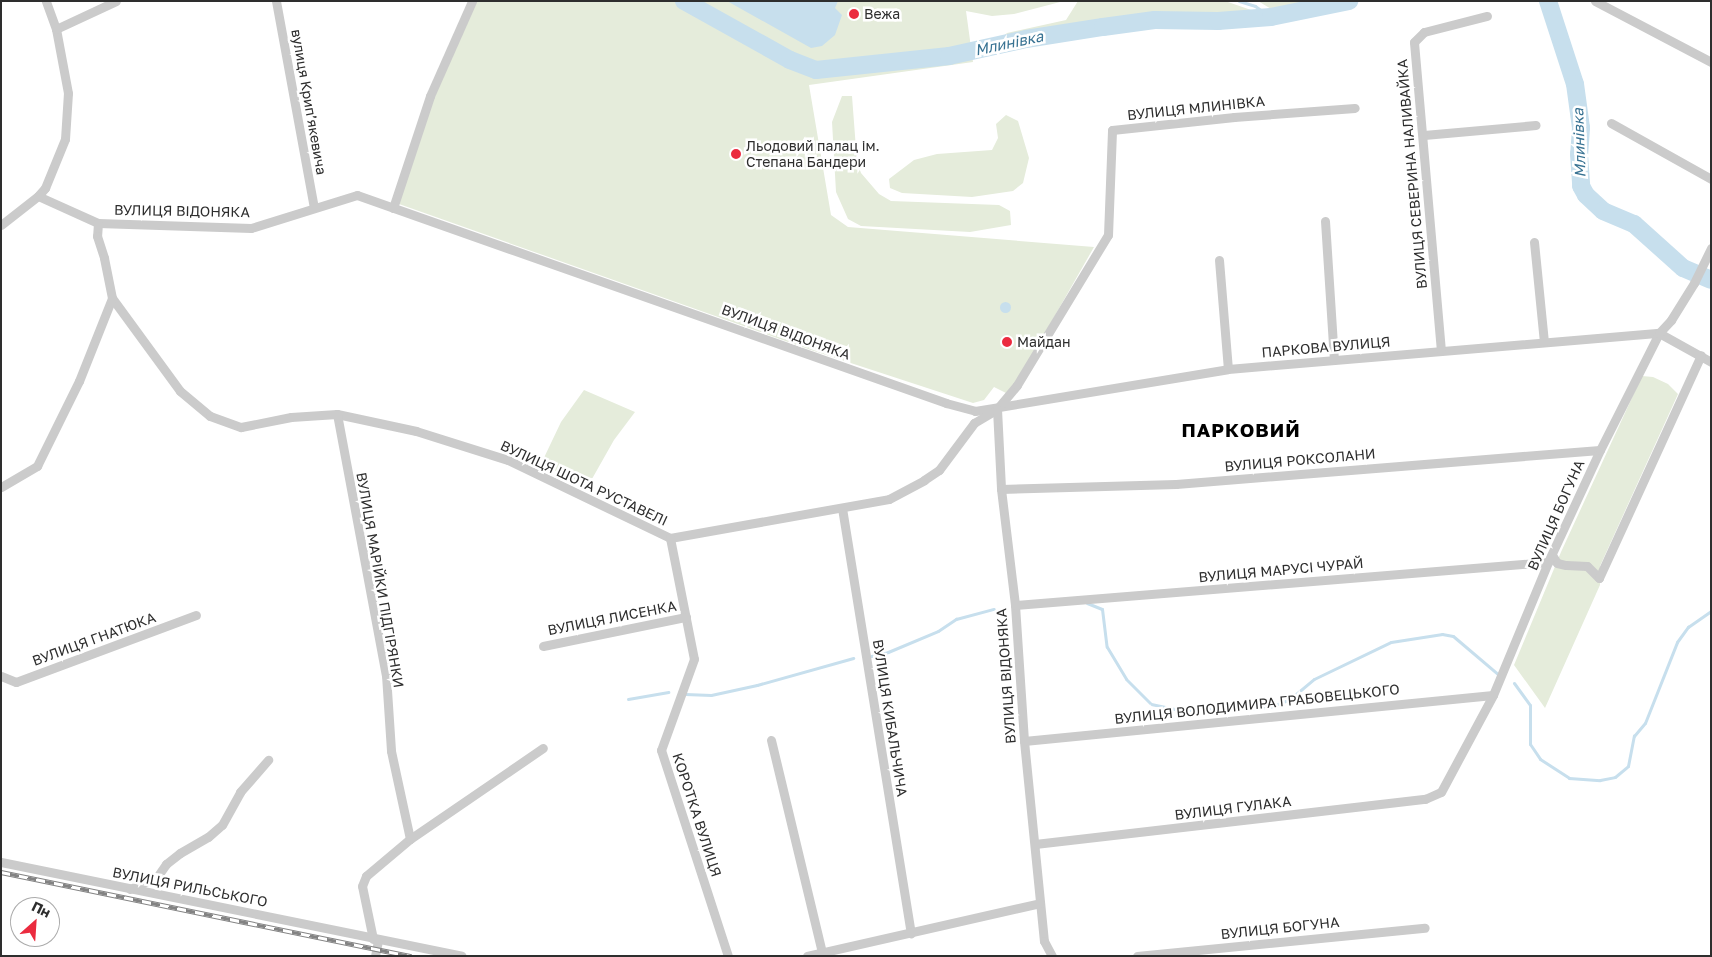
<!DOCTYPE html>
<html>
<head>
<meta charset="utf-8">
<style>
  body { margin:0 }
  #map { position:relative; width:1712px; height:957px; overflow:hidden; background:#fff; font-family:"Golos Text",sans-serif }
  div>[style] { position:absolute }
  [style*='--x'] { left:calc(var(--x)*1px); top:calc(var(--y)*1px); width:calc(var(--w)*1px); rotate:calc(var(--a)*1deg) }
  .green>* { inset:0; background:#e5ecdb }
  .water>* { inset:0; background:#c7dfed }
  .round { border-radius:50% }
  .stream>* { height:3px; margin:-1.5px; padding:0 1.5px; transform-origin:1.5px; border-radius:1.5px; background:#c7dfed }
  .river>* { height:18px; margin:-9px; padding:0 9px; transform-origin:9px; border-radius:9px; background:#c7dfed }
  .street>* { height:9px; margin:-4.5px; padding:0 4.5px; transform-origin:4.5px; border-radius:4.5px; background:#cbcbcb }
  .rail>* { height:5px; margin-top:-2.5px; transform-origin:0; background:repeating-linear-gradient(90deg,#fff 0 9px,#838383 0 18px); box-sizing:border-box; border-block:1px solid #838383 }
  .dots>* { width:14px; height:14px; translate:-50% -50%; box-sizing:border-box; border:2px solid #fff; border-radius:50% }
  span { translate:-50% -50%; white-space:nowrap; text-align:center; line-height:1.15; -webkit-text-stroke:5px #fff; paint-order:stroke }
  .poi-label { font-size:14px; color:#2e2e2e }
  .left { translate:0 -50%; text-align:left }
  .street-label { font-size:14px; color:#2e2e2e }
  .water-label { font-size:15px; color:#397393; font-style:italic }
  .district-label { font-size:19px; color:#000; font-weight:700; letter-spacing:1px }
  .frame { position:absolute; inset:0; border:2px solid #2e2e2e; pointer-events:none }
  .north { position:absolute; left:10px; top:897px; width:50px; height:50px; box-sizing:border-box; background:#fff; border:1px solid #ababab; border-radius:50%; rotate:26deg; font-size:14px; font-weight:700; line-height:20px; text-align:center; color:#2e2e2e }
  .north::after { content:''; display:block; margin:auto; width:18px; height:22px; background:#eb2b3f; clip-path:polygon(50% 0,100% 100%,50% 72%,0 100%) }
</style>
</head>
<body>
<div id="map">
  <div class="green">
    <div style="clip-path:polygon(476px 1px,1064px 1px,1014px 14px,992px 16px,966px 11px,973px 62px,809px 85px,831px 215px,848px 227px,1094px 247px,1017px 382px,1006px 393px,994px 387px,984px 400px,973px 403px,811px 350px,399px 204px,435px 94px)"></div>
    <div style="clip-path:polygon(1078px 1px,1225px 1px,1257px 12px,1215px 17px,1164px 14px,1155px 26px,1001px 52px,1000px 39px,1007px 33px,1066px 20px)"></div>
    <div style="clip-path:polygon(1258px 1px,1317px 1px,1273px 10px)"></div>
    <div style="clip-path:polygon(842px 96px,852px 96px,857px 162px,861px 173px,879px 194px,891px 201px,999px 205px,1010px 211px,1011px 225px,970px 232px,861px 226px,848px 219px,836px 192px,832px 122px)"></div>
    <div style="clip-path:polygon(1006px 115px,1018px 121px,1029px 158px,1023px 183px,1013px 191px,972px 197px,902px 193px,890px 188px,889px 179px,914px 160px,937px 154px,992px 150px,998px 138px,996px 124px)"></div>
    <div style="clip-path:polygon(1642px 376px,1653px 377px,1668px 384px,1678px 394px,1600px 566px,1600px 585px,1545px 708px,1514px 665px,1561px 552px)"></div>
    <div style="clip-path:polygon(584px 390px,635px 412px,614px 440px,588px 486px,541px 464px,561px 422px)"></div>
  </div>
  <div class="water">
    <div style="clip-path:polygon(727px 1px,838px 1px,835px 8px,842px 15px,835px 35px,822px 46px,811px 48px)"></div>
    <div class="round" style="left:999.5px;top:301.5px;width:11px;height:11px"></div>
  </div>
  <div class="stream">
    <div style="--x:1239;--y:1;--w:17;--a:17"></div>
    <div style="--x:1255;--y:6;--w:19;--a:35"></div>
    <div style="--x:1087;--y:603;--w:16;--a:22"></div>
    <div style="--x:1102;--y:609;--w:38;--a:83"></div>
    <div style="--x:1107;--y:647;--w:37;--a:59"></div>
    <div style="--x:1126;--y:679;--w:35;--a:45"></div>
    <div style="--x:1151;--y:704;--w:29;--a:12"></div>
    <div style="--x:1179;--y:710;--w:88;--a:-1.3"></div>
    <div style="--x:1267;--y:708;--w:25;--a:-21"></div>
    <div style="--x:1290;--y:699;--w:31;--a:-40"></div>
    <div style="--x:1314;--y:679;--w:85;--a:-25.7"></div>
    <div style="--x:1391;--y:642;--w:52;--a:-8.9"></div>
    <div style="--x:1442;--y:634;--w:11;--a:10"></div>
    <div style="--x:1453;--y:636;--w:60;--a:40.3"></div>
    <div style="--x:871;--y:656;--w:17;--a:-13"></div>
    <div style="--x:888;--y:652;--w:54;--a:-22.8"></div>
    <div style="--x:938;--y:631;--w:22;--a:-34"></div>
    <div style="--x:956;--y:619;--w:39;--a:-15"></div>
    <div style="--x:1514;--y:683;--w:27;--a:54"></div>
    <div style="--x:1530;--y:705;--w:39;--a:90"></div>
    <div style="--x:1530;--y:744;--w:18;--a:56"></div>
    <div style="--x:1540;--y:759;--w:35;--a:33"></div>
    <div style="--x:1569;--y:778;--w:31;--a:4"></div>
    <div style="--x:1600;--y:780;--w:15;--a:-11"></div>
    <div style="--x:1615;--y:777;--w:17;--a:-40"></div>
    <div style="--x:1628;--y:766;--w:31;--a:-79"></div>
    <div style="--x:1634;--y:736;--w:17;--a:-50"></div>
    <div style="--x:1645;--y:723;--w:87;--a:-68.4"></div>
    <div style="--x:1677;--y:642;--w:19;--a:-54"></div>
    <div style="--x:1688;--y:627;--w:28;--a:-35"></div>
    <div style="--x:685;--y:694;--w:26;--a:2"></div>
    <div style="--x:711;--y:695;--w:47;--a:-12.3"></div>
    <div style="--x:757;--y:685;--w:100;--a:-15.7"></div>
    <div style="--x:628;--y:699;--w:41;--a:-9.9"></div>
  </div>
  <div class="river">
    <div style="--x:684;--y:1;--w:121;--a:29.1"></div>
    <div style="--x:790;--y:60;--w:28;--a:21"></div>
    <div style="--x:816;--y:70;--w:134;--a:-6"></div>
    <div style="--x:949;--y:56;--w:79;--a:-12.4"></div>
    <div style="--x:1026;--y:39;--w:78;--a:-8.9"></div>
    <div style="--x:1103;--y:27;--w:52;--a:-7.7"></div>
    <div style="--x:1155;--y:20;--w:63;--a:0.9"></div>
    <div style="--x:1218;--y:21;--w:53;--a:-4.3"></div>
    <div style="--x:1271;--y:17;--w:80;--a:-11.6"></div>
    <div style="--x:1548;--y:1;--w:87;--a:72"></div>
    <div style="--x:1575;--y:84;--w:44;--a:82.2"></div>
    <div style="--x:1581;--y:128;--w:26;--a:94"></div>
    <div style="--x:1579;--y:154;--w:32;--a:86"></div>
    <div style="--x:1581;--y:186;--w:10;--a:61"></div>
    <div style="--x:1586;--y:195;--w:23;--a:43"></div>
    <div style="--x:1603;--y:211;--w:34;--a:23"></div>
    <div style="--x:1634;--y:224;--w:66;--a:41.9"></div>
    <div style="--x:1683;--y:268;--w:30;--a:23"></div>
  </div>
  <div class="street">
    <div style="--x:276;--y:1;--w:210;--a:79.6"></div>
    <div style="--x:1595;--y:1;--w:131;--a:27.7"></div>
    <div style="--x:56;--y:29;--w:66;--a:-25"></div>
    <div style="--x:1611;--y:123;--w:115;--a:29.2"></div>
    <div style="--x:1424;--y:135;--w:112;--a:-5.1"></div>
    <div style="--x:38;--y:196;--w:66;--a:24.2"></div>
    <div style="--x:98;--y:223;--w:153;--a:1.9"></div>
    <div style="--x:251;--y:228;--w:111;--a:-17.3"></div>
    <div style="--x:357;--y:195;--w:625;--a:19.45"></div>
    <div style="--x:946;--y:403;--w:30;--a:15"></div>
    <div style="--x:975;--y:411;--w:256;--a:-9.4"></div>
    <div style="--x:1228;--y:369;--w:433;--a:-4.8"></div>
    <div style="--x:393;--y:208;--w:118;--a:-71.7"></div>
    <div style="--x:430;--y:96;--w:104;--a:-66.1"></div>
    <div style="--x:1325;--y:221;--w:139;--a:86.3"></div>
    <div style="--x:98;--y:223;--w:13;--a:94"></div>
    <div style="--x:97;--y:236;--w:23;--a:72"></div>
    <div style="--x:104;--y:258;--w:41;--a:78.7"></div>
    <div style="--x:112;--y:298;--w:115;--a:53.8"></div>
    <div style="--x:180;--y:391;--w:39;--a:40"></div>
    <div style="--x:210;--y:416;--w:33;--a:20"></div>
    <div style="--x:241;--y:427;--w:51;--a:-11.3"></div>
    <div style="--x:291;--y:417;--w:46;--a:-3.7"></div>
    <div style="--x:337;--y:414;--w:81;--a:12.1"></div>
    <div style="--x:416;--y:431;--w:96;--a:17.5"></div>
    <div style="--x:508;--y:460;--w:180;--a:25.7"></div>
    <div style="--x:670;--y:538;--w:222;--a:-10.1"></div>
    <div style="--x:889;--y:499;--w:40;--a:-28"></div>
    <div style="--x:924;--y:480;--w:18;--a:-34"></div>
    <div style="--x:939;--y:470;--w:59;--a:-53.3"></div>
    <div style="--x:974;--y:423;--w:27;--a:-31"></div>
    <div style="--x:997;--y:409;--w:31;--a:-50"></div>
    <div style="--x:1017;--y:385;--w:175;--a:-58.8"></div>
    <div style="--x:1108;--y:235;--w:105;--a:-87.8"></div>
    <div style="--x:1112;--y:130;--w:123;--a:-6.1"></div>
    <div style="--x:1234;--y:117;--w:121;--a:-4.3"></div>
    <div style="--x:1;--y:225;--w:47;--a:-38.1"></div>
    <div style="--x:38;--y:196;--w:11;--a:-49"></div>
    <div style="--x:45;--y:188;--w:53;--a:-67.8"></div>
    <div style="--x:65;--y:139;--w:46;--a:-86.3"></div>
    <div style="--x:68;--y:93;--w:65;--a:-100.6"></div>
    <div style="--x:56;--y:29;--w:30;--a:-110"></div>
    <div style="--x:1534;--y:242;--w:100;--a:84.3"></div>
    <div style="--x:1219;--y:260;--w:109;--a:85.3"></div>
    <div style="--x:1659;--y:333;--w:60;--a:29.1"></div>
    <div style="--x:1441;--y:351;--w:310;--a:-95"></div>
    <div style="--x:1414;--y:42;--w:14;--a:-45"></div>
    <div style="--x:1424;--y:32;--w:65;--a:-14.3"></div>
    <div style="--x:997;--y:409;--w:80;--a:87.1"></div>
    <div style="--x:1001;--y:489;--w:117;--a:83.1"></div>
    <div style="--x:1015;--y:605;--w:136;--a:86.2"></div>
    <div style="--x:1024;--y:741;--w:201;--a:84.3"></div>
    <div style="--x:1044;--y:941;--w:17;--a:62"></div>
    <div style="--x:337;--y:414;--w:266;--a:79.4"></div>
    <div style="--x:386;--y:675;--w:76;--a:86.2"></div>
    <div style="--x:391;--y:751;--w:90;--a:77.8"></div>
    <div style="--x:1;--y:487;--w:42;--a:-30.3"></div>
    <div style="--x:37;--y:466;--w:95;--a:-63.7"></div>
    <div style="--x:79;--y:381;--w:89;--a:-68.3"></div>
    <div style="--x:1001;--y:489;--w:175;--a:-1.6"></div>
    <div style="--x:1176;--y:484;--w:425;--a:-4.6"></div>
    <div style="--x:842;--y:508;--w:431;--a:80.8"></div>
    <div style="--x:670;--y:538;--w:123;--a:78.8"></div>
    <div style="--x:694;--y:659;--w:97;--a:109.9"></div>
    <div style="--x:661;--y:750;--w:217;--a:72"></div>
    <div style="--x:1552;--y:555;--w:9;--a:58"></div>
    <div style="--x:1557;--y:563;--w:9;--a:13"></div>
    <div style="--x:1566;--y:565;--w:21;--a:3"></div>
    <div style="--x:1587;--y:566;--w:17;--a:45"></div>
    <div style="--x:1599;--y:578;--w:245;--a:-65.4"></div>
    <div style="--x:1015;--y:605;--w:535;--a:-4.61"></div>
    <div style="--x:543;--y:646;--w:146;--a:-11.5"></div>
    <div style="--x:1;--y:676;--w:16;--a:22"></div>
    <div style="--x:16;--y:682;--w:192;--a:-20.4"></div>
    <div style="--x:771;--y:740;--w:218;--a:76.5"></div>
    <div style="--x:1024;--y:741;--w:471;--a:-5.6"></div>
    <div style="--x:1035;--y:844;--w:393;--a:-6.6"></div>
    <div style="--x:1425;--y:799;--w:17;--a:-24"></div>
    <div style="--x:1441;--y:792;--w:110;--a:-61.8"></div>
    <div style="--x:1493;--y:695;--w:144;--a:-67.5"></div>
    <div style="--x:1548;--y:562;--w:123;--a:-65.1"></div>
    <div style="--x:1600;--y:450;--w:131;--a:-63.2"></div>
    <div style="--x:1659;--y:333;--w:18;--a:-47"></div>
    <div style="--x:1671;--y:320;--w:44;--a:-58.1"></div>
    <div style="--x:1694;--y:283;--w:39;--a:-64"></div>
    <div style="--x:1;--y:862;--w:470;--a:11.5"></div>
    <div style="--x:130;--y:889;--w:30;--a:-24"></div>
    <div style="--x:157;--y:877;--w:16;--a:-55"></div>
    <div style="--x:166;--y:864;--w:18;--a:-38"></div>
    <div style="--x:180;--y:853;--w:32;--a:-30"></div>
    <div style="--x:208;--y:837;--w:18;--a:-41"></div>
    <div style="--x:222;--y:825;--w:38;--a:-61"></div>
    <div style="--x:240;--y:792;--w:43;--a:-48.8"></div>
    <div style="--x:373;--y:939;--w:54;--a:-101.7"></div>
    <div style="--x:362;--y:886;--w:11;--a:-68"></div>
    <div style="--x:366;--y:876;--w:57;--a:-40.1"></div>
    <div style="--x:410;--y:839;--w:161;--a:-34.4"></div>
    <div style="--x:375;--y:956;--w:16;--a:-79"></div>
    <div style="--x:807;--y:956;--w:239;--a:-12.8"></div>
    <div style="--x:1137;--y:956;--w:289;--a:-5.6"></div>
  </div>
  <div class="rail">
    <div style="--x:1;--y:872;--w:419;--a:11.6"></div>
  </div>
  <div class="dots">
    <div style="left:854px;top:14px;background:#eb2b3f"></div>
    <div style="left:736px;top:154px;background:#eb2b3f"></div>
    <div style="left:1007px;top:342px;background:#eb2b3f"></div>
  </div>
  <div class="poi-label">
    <span class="left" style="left:864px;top:14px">Вежа</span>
    <span class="left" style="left:746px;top:154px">Льодовий палац ім.<br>Степана Бандери</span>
    <span class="left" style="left:1017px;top:342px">Майдан</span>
  </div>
  <div class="street-label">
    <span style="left:309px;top:102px;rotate:80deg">вулиця Крипʼякевича</span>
    <span style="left:1196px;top:108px;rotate:-6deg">ВУЛИЦЯ МЛИНІВКА</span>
    <span style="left:1412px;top:174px;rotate:-95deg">ВУЛИЦЯ СЕВЕРИНА НАЛИВАЙКА</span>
    <span style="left:182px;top:211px;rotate:1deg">ВУЛИЦЯ ВІДОНЯКА</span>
    <span style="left:786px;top:332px;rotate:20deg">ВУЛИЦЯ ВІДОНЯКА</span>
    <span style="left:1326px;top:347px;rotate:-5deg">ПАРКОВА ВУЛИЦЯ</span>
    <span style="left:1300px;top:460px;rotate:-5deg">ВУЛИЦЯ РОКСОЛАНИ</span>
    <span style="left:584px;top:483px;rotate:25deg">ВУЛИЦЯ ШОТА РУСТАВЕЛІ</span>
    <span style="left:1556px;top:515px;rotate:-66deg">ВУЛИЦЯ БОГУНА</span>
    <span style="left:1281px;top:570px;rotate:-5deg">ВУЛИЦЯ МАРУСІ ЧУРАЙ</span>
    <span style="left:380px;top:580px;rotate:80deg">ВУЛИЦЯ МАРІЙКИ ПІДГІРЯНКИ</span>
    <span style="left:612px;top:618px;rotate:-11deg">ВУЛИЦЯ ЛИСЕНКА</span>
    <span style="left:94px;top:639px;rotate:-20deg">ВУЛИЦЯ ГНАТЮКА</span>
    <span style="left:1006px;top:676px;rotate:-94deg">ВУЛИЦЯ ВІДОНЯКА</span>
    <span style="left:1257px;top:704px;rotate:-6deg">ВУЛИЦЯ ВОЛОДИМИРА ГРАБОВЕЦЬКОГО</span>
    <span style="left:890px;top:718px;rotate:81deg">ВУЛИЦЯ КИБАЛЬЧИЧА</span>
    <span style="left:1233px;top:808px;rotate:-7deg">ВУЛИЦЯ ГУЛАКА</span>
    <span style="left:697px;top:815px;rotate:72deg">КОРОТКА ВУЛИЦЯ</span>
    <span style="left:190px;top:887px;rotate:11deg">ВУЛИЦЯ РИЛЬСЬКОГО</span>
    <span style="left:1280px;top:928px;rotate:-6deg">ВУЛИЦЯ БОГУНА</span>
  </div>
  <div class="water-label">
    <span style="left:1009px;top:43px;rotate:-12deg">Млинівка</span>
    <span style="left:1579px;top:143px;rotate:-92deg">Млинівка</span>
  </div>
  <div class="district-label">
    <span style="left:1241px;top:430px">ПАРКОВИЙ</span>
  </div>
  <div class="frame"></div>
  <div class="north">Пн</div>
</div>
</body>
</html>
